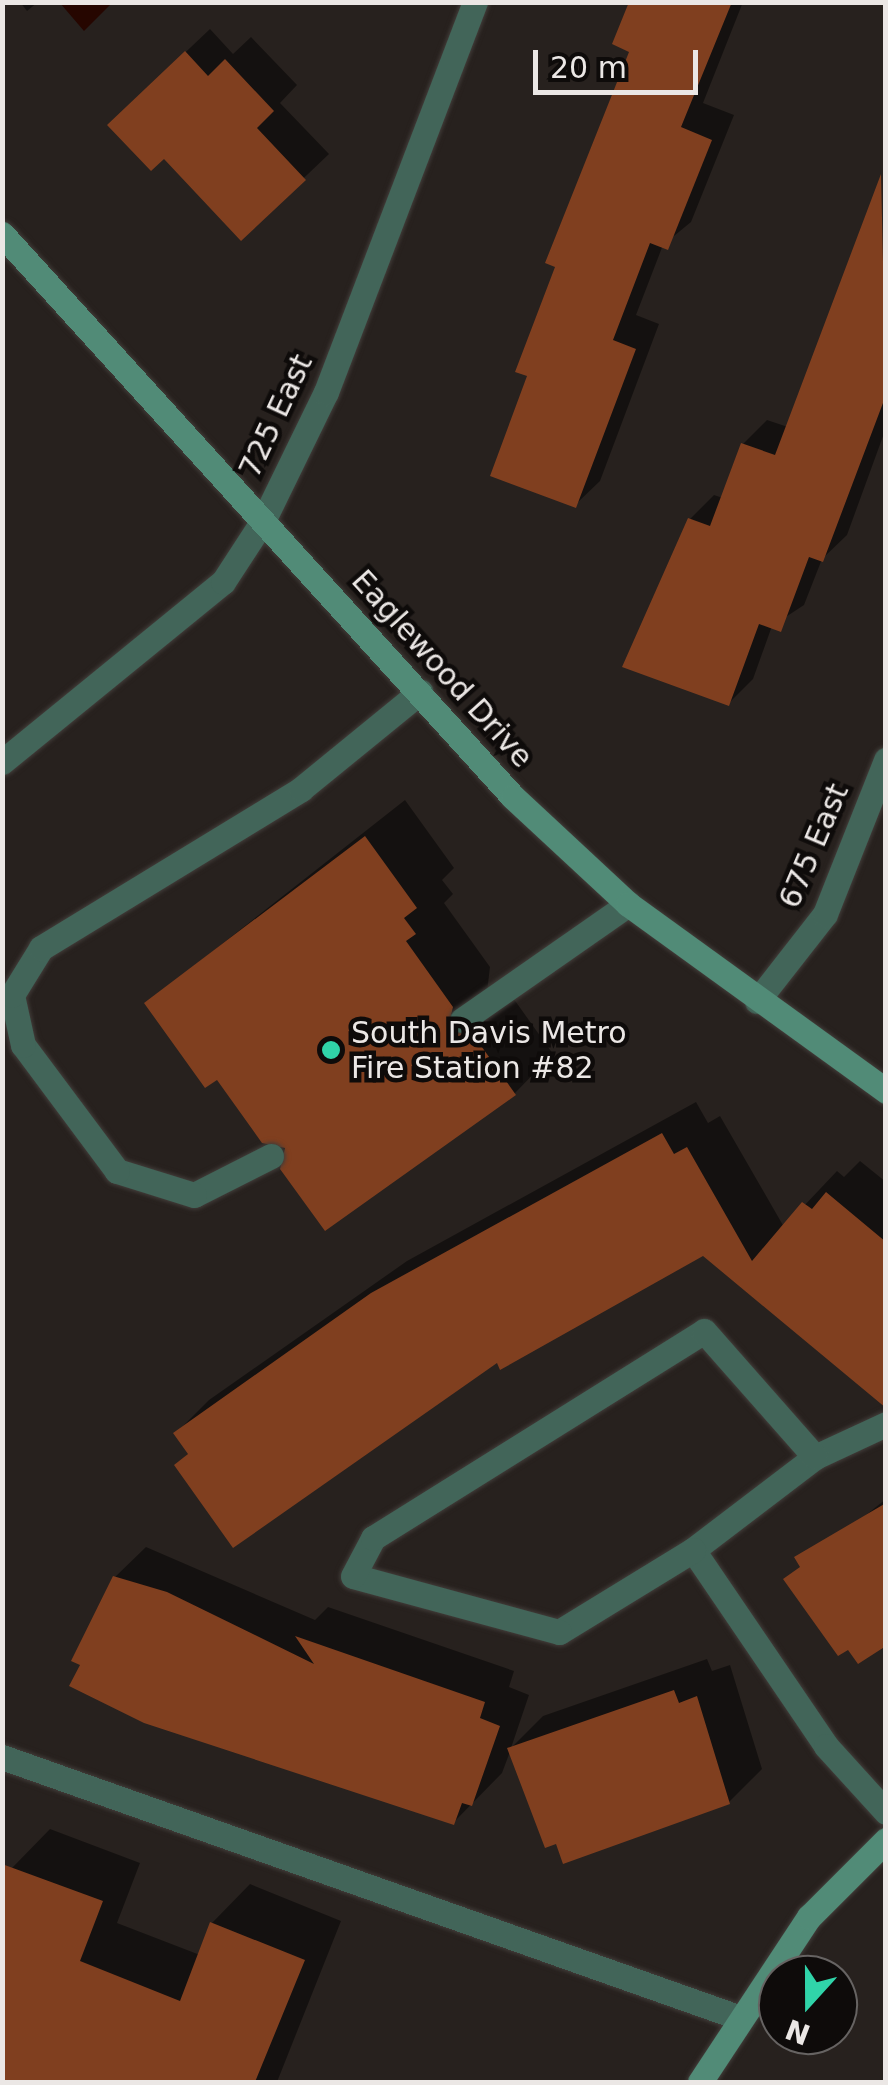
<!DOCTYPE html>
<html>
<head>
<meta charset="utf-8">
<style>
  body { margin:0 }
  #map { position:relative; width:888px; height:2085px; overflow:hidden; background:#27211e; font-family:"DejaVu Sans",sans-serif }
  div>[style] { position:absolute }
  [style*='--x'] { left:calc(var(--x)*1px); top:calc(var(--y)*1px); width:calc(var(--w)*1px); rotate:calc(var(--a)*1deg) }
  .water>* { inset:0; background:#260600 }
  .shadow>* { inset:0; background:#0007 }
  .building>* { inset:0; background:#803f1f }
  .roads { filter:drop-shadow(0 0 2px #423d3a) drop-shadow(0 0 2px #423d3a) }
  .service>* { height:25px; margin:-12.5px; padding:0 12.5px; transform-origin:12.5px; border-radius:12.5px; background:#426559 }
  .minor>* { height:25px; margin:-12.5px; padding:0 12.5px; transform-origin:12.5px; border-radius:12.5px; background:#426559 }
  .secondary>* { height:25px; margin:-12.5px; padding:0 12.5px; transform-origin:12.5px; border-radius:12.5px; background:#518b77 }
  .dots>* { width:28px; height:28px; translate:-50% -50%; box-sizing:border-box; border:5px solid #0e0b0a; border-radius:50% }
  span { translate:-50% -50%; white-space:nowrap; text-align:center; line-height:1.15; -webkit-text-stroke:9px #0e0b0a; paint-order:stroke }
  .street-label { font-size:30px; color:#ebe7e5 }
  .poi-label { font-size:30px; color:#ebe7e5 }
  .left { translate:0 -50%; text-align:left }
  .frame { position:absolute; inset:0; border:5px solid #ebe7e5; pointer-events:none }
  .north { position:absolute; left:758px; top:1955px; width:100px; height:100px; box-sizing:border-box; background:#0e0b0a; border:2px solid #666362; border-radius:50%; rotate:201deg; font-size:28px; font-weight:700; line-height:40px; text-align:center; color:#ebe7e5 }
  .north::after { content:''; display:block; margin:auto; width:35px; height:45px; background:#30d4a9; clip-path:polygon(50% 0,100% 100%,50% 72%,0 100%) }
  .scale { position:absolute; left:533px; top:50px; width:165px; height:45px; box-sizing:border-box; border:5px solid #ebe7e5; border-top:0; padding-left:12px; font-size:30px; line-height:35px; white-space:nowrap; color:#ebe7e5; -webkit-text-stroke:8px #0e0b0a; paint-order:stroke }
</style>
</head>
<body>
<div id="map">
  <div class="water">
    <div style="clip-path:polygon(60px 3px,60px 2px,112px 3px,84px 31px)"></div>
  </div>
  <div class="shadow">
    <div style="clip-path:polygon(20px 2px,38px 2px,27px 11px)"></div>
    <div style="clip-path:polygon(629px 2px,743px 2px,703px 103px,734px 115px,691px 222px,663px 245px,636px 315px,659px 324px,600px 481px,575px 505px,530px 375px,633px 50px,615px 43px)"></div>
    <div style="clip-path:polygon(210px 29px,233px 54px,251px 37px,297px 85px,280px 103px,329px 154px,241px 238px,134px 101px)"></div>
    <div style="clip-path:polygon(880px 226px,886px 428px,847px 535px,822px 559px,804px 605px,772px 626px,753px 679px,728px 704px,690px 519px,714px 495px,723px 498px,743px 444px,767px 420px,788px 427px)"></div>
    <div style="clip-path:polygon(405px 800px,454px 868px,442px 880px,453px 894px,444px 903px,490px 967px,487px 992px,511px 995px,553px 1054px,515px 1093px,326px 1227px,288px 1146px,147px 1003px)"></div>
    <div style="clip-path:polygon(696px 1102px,708px 1123px,720px 1116px,784px 1227px,837px 1171px,844px 1177px,860px 1161px,886px 1182px,886px 1387px,704px 1253px,498px 1359px,177px 1465px,190px 1452px,176px 1433px,209px 1400px,407px 1261px)"></div>
    <div style="clip-path:polygon(886px 1499px,886px 1643px,786px 1579px)"></div>
    <div style="clip-path:polygon(146px 1547px,315px 1620px,328px 1607px,514px 1671px,509px 1687px,529px 1695px,511px 1748px,543px 1716px,707px 1659px,712px 1671px,730px 1665px,762px 1769px,729px 1802px,511px 1749px,502px 1773px,454px 1822px,115px 1577px)"></div>
    <div style="clip-path:polygon(50px 1829px,140px 1863px,117px 1923px,200px 1955px,212px 1923px,250px 1884px,341px 1921px,277px 2082px,2px 2082px,2px 1893px,12px 1868px)"></div>
  </div>
  <div class="building">
    <div style="clip-path:polygon(629px 2px,732px 2px,681px 127px,712px 140px,668px 250px,650px 243px,613px 340px,636px 349px,576px 508px,490px 476px,527px 376px,515px 372px,555px 267px,545px 263px,629px 52px,612px 44px)"></div>
    <div style="clip-path:polygon(185px 51px,208px 76px,225px 59px,274px 111px,257px 128px,306px 180px,241px 241px,164px 159px,151px 171px,107px 125px)"></div>
    <div style="clip-path:polygon(881px 174px,886px 395px,823px 562px,809px 557px,781px 632px,759px 624px,729px 706px,622px 667px,688px 518px,710px 526px,741px 443px,775px 455px)"></div>
    <div style="clip-path:polygon(365px 836px,417px 908px,404px 918px,416px 934px,406px 941px,453px 1007px,448px 1028px,472px 1033px,516px 1095px,325px 1231px,280px 1169px,285px 1148px,262px 1143px,217px 1080px,205px 1088px,144px 1003px)"></div>
    <div style="clip-path:polygon(662px 1133px,674px 1154px,687px 1147px,752px 1261px,802px 1202px,812px 1209px,826px 1192px,886px 1242px,886px 1408px,703px 1256px,500px 1370px,497px 1363px,233px 1548px,174px 1465px,188px 1454px,173px 1433px,371px 1293px)"></div>
    <div style="clip-path:polygon(886px 1503px,886px 1646px,858px 1664px,848px 1650px,838px 1656px,783px 1579px,800px 1567px,794px 1557px)"></div>
    <div style="clip-path:polygon(113px 1576px,167px 1592px,314px 1664px,295px 1636px,485px 1702px,480px 1718px,500px 1726px,472px 1806px,462px 1803px,454px 1825px,144px 1723px,69px 1686px,80px 1665px,71px 1661px)"></div>
    <div style="clip-path:polygon(674px 1690px,679px 1703px,697px 1696px,730px 1804px,563px 1864px,556px 1844px,545px 1848px,507px 1748px)"></div>
    <div style="clip-path:polygon(2px 1864px,103px 1901px,80px 1961px,180px 2001px,210px 1922px,305px 1960px,255px 2082px,2px 2082px)"></div>
  </div>
  <div class="roads">
    <div class="service">
      <div style="--x:462;--y:1020;--w:203;--a:-34.9"></div>
      <div style="--x:271;--y:1156;--w:86;--a:153.1"></div>
      <div style="--x:194;--y:1195;--w:81;--a:-162.7"></div>
      <div style="--x:117;--y:1171;--w:157;--a:-126.7"></div>
      <div style="--x:23;--y:1045;--w:51;--a:-102.4"></div>
      <div style="--x:12;--y:995;--w:55;--a:-58.3"></div>
      <div style="--x:41;--y:948;--w:305;--a:-31.4"></div>
      <div style="--x:301;--y:789;--w:154;--a:-39.2"></div>
      <div style="--x:886;--y:1424;--w:78;--a:155.1"></div>
      <div style="--x:815;--y:1457;--w:153;--a:142.7"></div>
      <div style="--x:693;--y:1550;--w:237;--a:55.8"></div>
      <div style="--x:826;--y:1746;--w:89;--a:47.7"></div>
      <div style="--x:693;--y:1550;--w:157;--a:148.5"></div>
      <div style="--x:559;--y:1632;--w:213;--a:-164.8"></div>
      <div style="--x:353;--y:1576;--w:43;--a:-62.2"></div>
      <div style="--x:373;--y:1538;--w:390;--a:-32"></div>
      <div style="--x:704;--y:1331;--w:168;--a:48.6"></div>
      <div style="--x:2;--y:1757;--w:781;--a:19.46"></div>
    </div>
    <div class="minor">
      <div style="--x:2;--y:762;--w:285;--a:-39.2"></div>
      <div style="--x:223;--y:582;--w:75;--a:-56.9"></div>
      <div style="--x:264;--y:519;--w:141;--a:-64"></div>
      <div style="--x:326;--y:392;--w:417;--a:-69.1"></div>
      <div style="--x:757;--y:1001;--w:110;--a:-52"></div>
      <div style="--x:825;--y:914;--w:166;--a:-68.4"></div>
    </div>
    <div class="secondary">
      <div style="--x:2;--y:234;--w:760;--a:47.77"></div>
      <div style="--x:513;--y:797;--w:157;--a:42.9"></div>
      <div style="--x:628;--y:904;--w:319;--a:35.9"></div>
      <div style="--x:700;--y:2082;--w:198;--a:-56.6"></div>
      <div style="--x:809;--y:1917;--w:109;--a:-45"></div>
    </div>
  </div>
  <div class="dots">
    <div style="left:331px;top:1050px;background:#30d4a9"></div>
  </div>
  <div class="street-label">
    <span style="left:276px;top:416px;rotate:-65deg">725 East</span>
    <span style="left:442px;top:669px;rotate:48deg">Eaglewood Drive</span>
    <span style="left:814px;top:846px;rotate:-67deg">675 East</span>
  </div>
  <div class="poi-label">
    <span class="left" style="left:351px;top:1050px">South Davis Metro<br>Fire Station #82</span>
  </div>
  <div class="frame"></div>
  <div class="north">N</div>
  <div class="scale">20 m</div>
</div>
</body>
</html>
